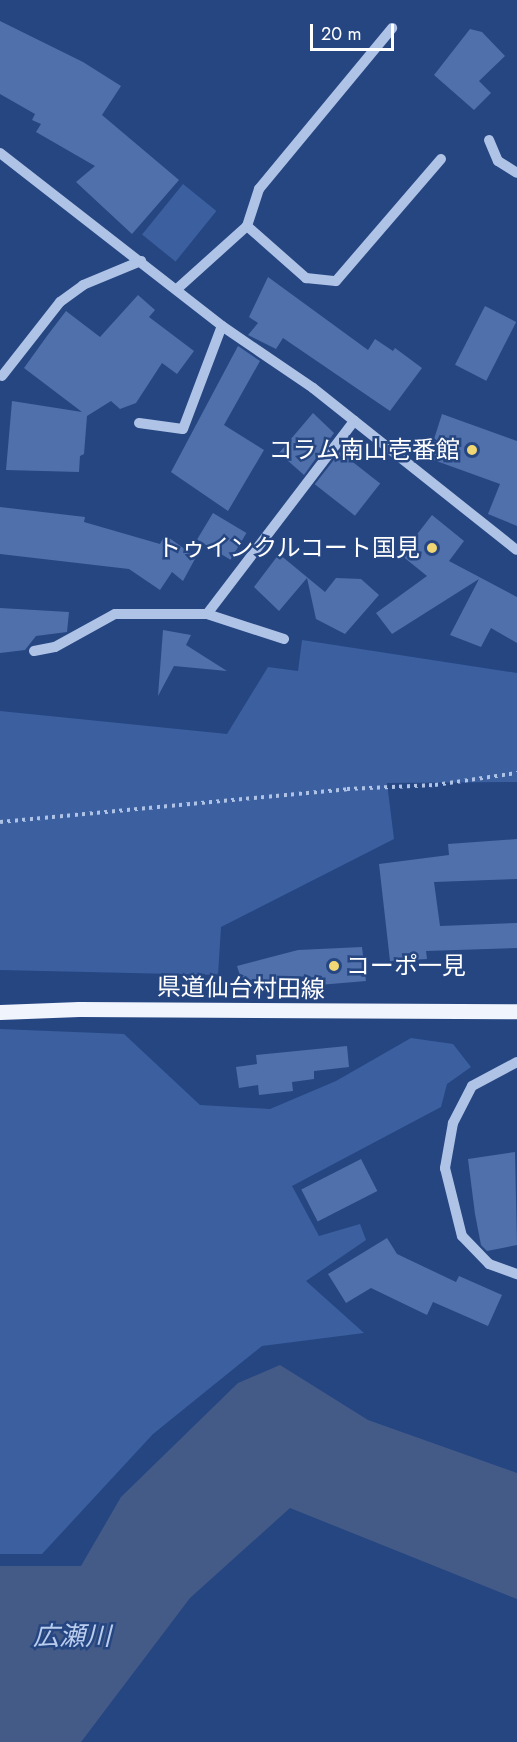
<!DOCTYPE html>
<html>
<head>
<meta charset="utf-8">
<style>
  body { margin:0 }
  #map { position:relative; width:517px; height:1742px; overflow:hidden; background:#264682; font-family:Jost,"Noto Sans JP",sans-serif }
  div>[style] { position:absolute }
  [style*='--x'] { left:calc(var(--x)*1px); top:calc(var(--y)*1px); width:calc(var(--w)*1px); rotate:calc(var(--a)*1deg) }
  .green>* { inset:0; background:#3b5f9f; transform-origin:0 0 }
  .water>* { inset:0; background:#445b87 }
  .building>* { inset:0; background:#4f70ab; transform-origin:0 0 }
  .path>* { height:4px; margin-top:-2px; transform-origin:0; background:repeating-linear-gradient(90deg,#afc3e7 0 3px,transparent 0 7.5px) }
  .minor>* { height:10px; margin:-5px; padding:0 5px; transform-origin:5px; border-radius:5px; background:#afc3e7 }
  .major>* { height:15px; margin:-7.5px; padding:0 7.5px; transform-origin:7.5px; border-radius:7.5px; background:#f0f4fd }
  .dots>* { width:16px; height:16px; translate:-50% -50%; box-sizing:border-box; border:3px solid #264682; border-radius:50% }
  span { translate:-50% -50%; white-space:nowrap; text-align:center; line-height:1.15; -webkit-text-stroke:5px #264682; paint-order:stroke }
  .poi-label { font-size:24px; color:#fff }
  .right { translate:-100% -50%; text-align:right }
  .left { translate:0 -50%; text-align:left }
  .street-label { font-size:24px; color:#fff }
  .water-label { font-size:26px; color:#bacdee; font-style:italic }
  .scale { position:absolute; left:310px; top:24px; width:84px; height:27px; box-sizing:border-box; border:3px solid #fff; border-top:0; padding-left:8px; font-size:18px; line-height:21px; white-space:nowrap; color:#fff; -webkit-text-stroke:4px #264682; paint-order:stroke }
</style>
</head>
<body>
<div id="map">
  <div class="green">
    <div style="left:183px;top:184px;width:43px;height:65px;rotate:39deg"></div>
    <div style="clip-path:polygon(302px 640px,517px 673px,517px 782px,387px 783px,394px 839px,221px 927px,218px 975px,0 970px,0 711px,227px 734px,268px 667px,298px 671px)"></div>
    <div style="clip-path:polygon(0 1029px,124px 1034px,200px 1105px,270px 1109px,336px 1081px,411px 1038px,453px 1044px,471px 1067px,447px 1084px,441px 1107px,292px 1186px,319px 1236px,360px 1224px,366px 1240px,306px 1281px,364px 1333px,262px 1346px,153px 1434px,42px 1554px,0 1554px)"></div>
  </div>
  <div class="water">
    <div style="clip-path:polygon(280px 1365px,368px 1420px,517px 1473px,517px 1599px,290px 1508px,190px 1598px,81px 1742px,0 1742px,0 1566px,81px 1566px,121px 1497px,238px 1383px)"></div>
  </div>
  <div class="building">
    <div style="clip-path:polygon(0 21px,83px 62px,121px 86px,102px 115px,179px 180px,132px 234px,76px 182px,95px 166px,36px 132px,41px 124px,32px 120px,35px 114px,0 94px)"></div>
    <div style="clip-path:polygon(470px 29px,482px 32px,505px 56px,479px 81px,491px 93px,474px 110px,434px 75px)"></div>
    <div style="clip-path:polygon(268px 277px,368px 350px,375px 339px,393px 351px,395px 348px,422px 368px,390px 411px,283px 338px,276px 349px,248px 335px,258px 323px,249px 317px)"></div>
    <div style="clip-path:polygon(138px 295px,155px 310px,149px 317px,194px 351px,177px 374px,162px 363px,136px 403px,120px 409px,111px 401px,87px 416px,84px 454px,80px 456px,79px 472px,6px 470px,12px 401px,82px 412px,24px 368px,47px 336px,66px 311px,100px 337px)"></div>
    <div style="left:485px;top:306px;width:35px;height:66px;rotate:27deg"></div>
    <div style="clip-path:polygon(238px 346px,260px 361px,224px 425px,264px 450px,228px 511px,171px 472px)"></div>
    <div style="clip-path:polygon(313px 413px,334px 433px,304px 475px,279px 453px)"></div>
    <div style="clip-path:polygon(442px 414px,517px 441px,517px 526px,488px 514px,500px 484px,428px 458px)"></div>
    <div style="left:340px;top:452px;width:51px;height:41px;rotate:38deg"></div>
    <div style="clip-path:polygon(0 507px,85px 517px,84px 522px,160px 544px,165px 535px,196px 557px,183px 581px,172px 572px,160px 590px,129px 569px,0 554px)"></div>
    <div style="left:213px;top:513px;width:39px;height:31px;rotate:31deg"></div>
    <div style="clip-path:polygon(432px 515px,464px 541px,449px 561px,517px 597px,517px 643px,491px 628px,481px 647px,450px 635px,479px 579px,392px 634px,376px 613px,427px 576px,401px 555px)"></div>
    <div style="clip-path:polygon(279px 554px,325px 592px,336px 578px,361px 579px,379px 595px,345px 634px,316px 619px,307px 578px,279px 611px,254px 587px)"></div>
    <div style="clip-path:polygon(0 608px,69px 612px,67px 632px,36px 636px,25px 650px,0 653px)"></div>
    <div style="clip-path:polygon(163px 630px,191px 635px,186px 645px,227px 671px,174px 666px,158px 696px)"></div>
    <div style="clip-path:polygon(517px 839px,517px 879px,434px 882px,440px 926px,517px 923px,517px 948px,426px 951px,427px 959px,390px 961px,379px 864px,449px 855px,448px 844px)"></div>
    <div style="clip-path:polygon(362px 947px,366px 981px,307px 986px,306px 976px,244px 988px,237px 966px,298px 950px)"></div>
    <div style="clip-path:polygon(347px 1046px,349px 1067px,314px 1071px,314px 1079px,292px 1082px,293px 1091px,259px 1095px,258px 1085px,239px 1088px,236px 1067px,257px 1064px,256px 1055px)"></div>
    <div style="clip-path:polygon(515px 1152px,517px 1245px,487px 1251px,481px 1245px,475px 1214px,468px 1159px)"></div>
    <div style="left:361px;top:1159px;width:36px;height:67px;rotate:63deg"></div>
    <div style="clip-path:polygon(387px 1238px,397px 1254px,456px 1282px,459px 1276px,502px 1295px,488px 1326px,433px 1302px,427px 1315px,371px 1288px,346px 1303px,328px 1274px)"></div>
  </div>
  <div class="path">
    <div style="--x:0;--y:822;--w:349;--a:-5.4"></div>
    <div style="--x:347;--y:789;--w:88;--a:-2.6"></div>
    <div style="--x:435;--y:785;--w:83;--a:-8.3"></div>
  </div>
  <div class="minor">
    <div style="--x:489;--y:140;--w:23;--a:67"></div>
    <div style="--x:498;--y:161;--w:22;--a:32"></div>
    <div style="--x:0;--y:153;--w:281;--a:37.9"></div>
    <div style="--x:222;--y:326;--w:110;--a:34.3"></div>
    <div style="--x:313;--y:388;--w:260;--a:38.5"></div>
    <div style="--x:247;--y:226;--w:39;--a:-72"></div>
    <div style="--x:259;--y:189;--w:209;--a:-50.4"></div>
    <div style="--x:177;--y:289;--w:94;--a:-42"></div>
    <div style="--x:247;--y:226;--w:79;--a:41.4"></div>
    <div style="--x:306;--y:278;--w:30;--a:6"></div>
    <div style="--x:336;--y:281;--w:161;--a:-49.3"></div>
    <div style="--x:2;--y:376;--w:94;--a:-51.9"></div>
    <div style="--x:60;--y:302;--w:29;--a:-36"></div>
    <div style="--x:83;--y:285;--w:63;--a:-22.5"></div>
    <div style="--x:139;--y:423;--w:44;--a:7.8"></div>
    <div style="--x:183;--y:429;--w:110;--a:-69.3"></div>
    <div style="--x:207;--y:614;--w:243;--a:-52.7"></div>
    <div style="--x:34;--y:651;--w:21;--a:-11"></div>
    <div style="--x:55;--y:647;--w:68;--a:-28.8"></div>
    <div style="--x:115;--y:614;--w:92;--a:0"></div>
    <div style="--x:207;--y:614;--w:81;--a:18"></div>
    <div style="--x:517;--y:1062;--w:51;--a:151.9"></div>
    <div style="--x:472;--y:1086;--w:42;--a:117.2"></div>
    <div style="--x:453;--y:1123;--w:46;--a:100.1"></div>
    <div style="--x:445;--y:1168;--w:70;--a:76"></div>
    <div style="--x:462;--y:1236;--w:39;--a:46"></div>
    <div style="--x:489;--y:1264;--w:30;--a:20"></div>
  </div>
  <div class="major">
    <div style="--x:0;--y:1012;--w:79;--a:-2.2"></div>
    <div style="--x:79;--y:1009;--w:438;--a:0.3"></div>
  </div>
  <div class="dots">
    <div style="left:472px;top:450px;background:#f0d774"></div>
    <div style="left:432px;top:548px;background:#f0d774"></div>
    <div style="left:334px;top:966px;background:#f0d774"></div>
  </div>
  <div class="poi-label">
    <span class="right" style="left:460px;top:450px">コラム南山壱番館</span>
    <span class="right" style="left:420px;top:548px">トゥインクルコート国見</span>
    <span class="left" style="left:346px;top:966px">コーポ一見</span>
  </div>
  <div class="street-label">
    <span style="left:241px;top:988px;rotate:1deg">県道仙台村田線</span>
  </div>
  <div class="water-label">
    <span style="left:72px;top:1637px">広瀬川</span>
  </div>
  <div class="scale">20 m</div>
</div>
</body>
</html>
